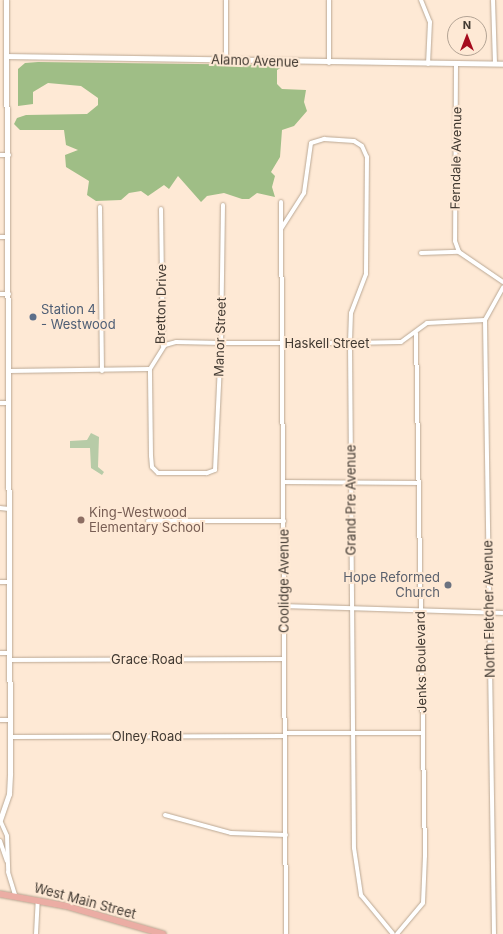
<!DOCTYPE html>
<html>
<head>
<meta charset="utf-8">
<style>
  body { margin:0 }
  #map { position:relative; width:503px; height:934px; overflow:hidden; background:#fee9d5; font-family:Inter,sans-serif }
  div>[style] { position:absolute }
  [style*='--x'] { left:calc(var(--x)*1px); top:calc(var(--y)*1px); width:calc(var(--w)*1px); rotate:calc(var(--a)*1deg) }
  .green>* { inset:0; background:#b7cba7 }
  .forest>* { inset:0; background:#9fbe86 }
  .roads { filter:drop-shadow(0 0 1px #bba894) drop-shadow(0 0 1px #bba894) }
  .minor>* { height:4px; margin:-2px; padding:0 2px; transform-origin:2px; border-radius:2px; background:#fff }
  .tertiary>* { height:5px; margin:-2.5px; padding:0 2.5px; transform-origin:2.5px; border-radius:2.5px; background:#fff }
  .primary>* { height:6px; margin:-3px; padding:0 3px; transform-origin:3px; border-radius:3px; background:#ebada4 }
  .dots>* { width:11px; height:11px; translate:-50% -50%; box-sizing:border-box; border:2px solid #fee9d5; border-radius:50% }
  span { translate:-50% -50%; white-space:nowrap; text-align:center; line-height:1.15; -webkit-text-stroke:4px #fee9d5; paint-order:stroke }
  .street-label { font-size:13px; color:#423a32 }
  .service-label { font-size:13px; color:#4e5e75 }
  .left { translate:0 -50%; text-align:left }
  .education-label { font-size:13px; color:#785e54 }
  .worship-label { font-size:13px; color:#5b616d }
  .right { translate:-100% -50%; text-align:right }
  .north { position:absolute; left:447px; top:16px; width:40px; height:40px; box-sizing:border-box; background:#fee9d5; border:1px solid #b3a394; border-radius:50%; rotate:0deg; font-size:11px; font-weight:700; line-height:16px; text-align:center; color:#423a32 }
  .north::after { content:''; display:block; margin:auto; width:14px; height:18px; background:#a50b1d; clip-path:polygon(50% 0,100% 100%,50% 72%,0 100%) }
</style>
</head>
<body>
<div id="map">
  <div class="green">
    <div style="clip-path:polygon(91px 433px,99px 437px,98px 467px,104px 472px,102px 475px,91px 468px,90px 448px,70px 448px,70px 441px,87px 440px)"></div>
  </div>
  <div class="forest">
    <div style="clip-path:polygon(38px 62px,286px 65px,277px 70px,277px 84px,282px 89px,306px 90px,304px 102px,307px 111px,294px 126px,282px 130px,280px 157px,271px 172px,275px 176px,272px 187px,275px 197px,257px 193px,249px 199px,242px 199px,224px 193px,207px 196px,201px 202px,178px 176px,169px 189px,164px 185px,148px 196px,141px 191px,129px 193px,121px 200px,96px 201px,87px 195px,89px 181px,66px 167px,65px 155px,78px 150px,66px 145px,64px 130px,20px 130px,14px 124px,17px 118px,26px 115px,87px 114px,98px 105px,98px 98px,81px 86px,48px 83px,33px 92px,33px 104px,18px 106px,18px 69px,25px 63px)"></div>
  </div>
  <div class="roads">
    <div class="minor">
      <div style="--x:421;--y:0;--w:24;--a:68"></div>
      <div style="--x:430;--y:22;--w:42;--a:92.7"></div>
      <div style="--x:493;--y:0;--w:64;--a:88.2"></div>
      <div style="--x:226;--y:60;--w:60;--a:-90"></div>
      <div style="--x:329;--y:63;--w:63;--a:-90"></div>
      <div style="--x:456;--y:64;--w:177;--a:90.3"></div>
      <div style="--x:455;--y:241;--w:12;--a:70"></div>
      <div style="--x:0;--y:155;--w:9;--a:0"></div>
      <div style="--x:281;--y:202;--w:732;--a:89.61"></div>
      <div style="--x:223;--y:205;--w:138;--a:90.8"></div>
      <div style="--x:221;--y:343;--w:127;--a:92.7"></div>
      <div style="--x:215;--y:470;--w:9;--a:159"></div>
      <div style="--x:207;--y:473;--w:49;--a:180"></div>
      <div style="--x:158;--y:473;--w:8;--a:-135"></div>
      <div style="--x:152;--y:467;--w:11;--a:-95"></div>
      <div style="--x:151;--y:456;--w:87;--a:-90.7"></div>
      <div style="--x:150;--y:369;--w:28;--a:-58"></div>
      <div style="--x:165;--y:345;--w:11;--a:-15"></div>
      <div style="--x:176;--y:342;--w:45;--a:1.3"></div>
      <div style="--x:221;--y:343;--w:129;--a:0"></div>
      <div style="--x:350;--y:343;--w:51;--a:-1.1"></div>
      <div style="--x:401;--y:342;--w:32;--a:-36"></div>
      <div style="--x:427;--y:323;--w:58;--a:-3"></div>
      <div style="--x:100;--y:207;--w:164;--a:89.3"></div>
      <div style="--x:161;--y:209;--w:137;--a:89.2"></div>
      <div style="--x:281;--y:229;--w:43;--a:-57.4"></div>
      <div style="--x:304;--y:193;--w:50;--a:-82"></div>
      <div style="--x:311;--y:143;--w:14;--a:-17"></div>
      <div style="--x:324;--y:139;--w:30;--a:4"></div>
      <div style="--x:354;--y:141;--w:9;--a:32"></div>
      <div style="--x:362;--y:146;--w:12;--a:66"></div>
      <div style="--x:367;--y:157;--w:117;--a:90.5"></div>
      <div style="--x:366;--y:274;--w:42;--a:111"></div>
      <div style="--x:351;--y:313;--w:30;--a:92"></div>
      <div style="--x:350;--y:343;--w:505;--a:89.55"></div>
      <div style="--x:354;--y:848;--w:48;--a:81.5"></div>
      <div style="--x:361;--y:895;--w:50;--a:50.6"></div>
      <div style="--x:0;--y:237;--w:8;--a:0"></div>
      <div style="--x:421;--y:253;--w:38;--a:-2"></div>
      <div style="--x:459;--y:252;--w:53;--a:34.3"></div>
      <div style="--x:0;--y:294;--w:9;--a:0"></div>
      <div style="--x:9;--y:371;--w:141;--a:-0.8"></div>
      <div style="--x:0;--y:403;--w:9;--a:0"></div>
      <div style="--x:284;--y:482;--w:135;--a:0.4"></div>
      <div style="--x:0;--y:508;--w:9;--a:6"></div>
      <div style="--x:148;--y:521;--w:136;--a:0"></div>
      <div style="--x:0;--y:582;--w:10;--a:0"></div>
      <div style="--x:284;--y:606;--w:219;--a:1.8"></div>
      <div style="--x:0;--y:653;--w:10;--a:0"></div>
      <div style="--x:10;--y:660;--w:274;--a:-0.2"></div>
      <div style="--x:0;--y:720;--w:10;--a:0"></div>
      <div style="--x:285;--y:733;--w:137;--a:0"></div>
      <div style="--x:10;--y:737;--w:275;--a:-0.2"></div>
      <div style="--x:165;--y:815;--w:68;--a:15.3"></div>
      <div style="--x:231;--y:833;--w:55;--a:2.1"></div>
      <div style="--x:0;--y:820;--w:17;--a:66"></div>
      <div style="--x:7;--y:836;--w:36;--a:88"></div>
      <div style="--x:8;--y:872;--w:24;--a:73"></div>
      <div style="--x:0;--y:841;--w:21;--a:71"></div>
      <div style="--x:36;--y:934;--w:34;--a:-87"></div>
      <div style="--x:397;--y:934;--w:40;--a:-50"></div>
      <div style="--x:423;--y:903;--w:47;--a:-87.6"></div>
      <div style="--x:425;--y:856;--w:523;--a:-90.99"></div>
      <div style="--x:494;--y:934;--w:614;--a:-90.84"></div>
      <div style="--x:485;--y:320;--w:37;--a:-61"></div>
    </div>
    <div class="tertiary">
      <div style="--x:7;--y:56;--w:496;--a:0.9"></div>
      <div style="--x:0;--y:820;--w:28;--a:-71"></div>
      <div style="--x:9;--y:794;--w:21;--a:-87"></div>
      <div style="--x:10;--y:773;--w:773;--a:-90.3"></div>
    </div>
    <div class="primary">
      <div style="--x:0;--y:894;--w:67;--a:10.3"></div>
      <div style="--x:66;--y:906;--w:101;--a:16.1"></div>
    </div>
  </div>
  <div class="dots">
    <div style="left:33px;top:317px;background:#5c6f8a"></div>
    <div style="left:81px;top:520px;background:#8d6e63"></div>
    <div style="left:448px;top:585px;background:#6b7280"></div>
  </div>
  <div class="street-label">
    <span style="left:255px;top:61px;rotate:2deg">Alamo Avenue</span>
    <span style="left:456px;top:158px;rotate:-89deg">Ferndale Avenue</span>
    <span style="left:161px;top:304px;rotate:-89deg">Bretton Drive</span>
    <span style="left:220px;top:337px;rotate:-88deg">Manor Street</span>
    <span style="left:327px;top:343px">Haskell Street</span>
    <span style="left:351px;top:500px;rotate:-90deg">Grand Pre Avenue</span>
    <span style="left:284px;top:581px;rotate:-90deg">Coolidge Avenue</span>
    <span style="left:489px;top:609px;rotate:-91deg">North Fletcher Avenue</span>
    <span style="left:147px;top:659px">Grace Road</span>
    <span style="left:421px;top:662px;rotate:-91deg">Jenks Boulevard</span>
    <span style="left:147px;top:736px">Olney Road</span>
    <span style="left:85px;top:901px;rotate:15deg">West Main Street</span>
  </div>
  <div class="service-label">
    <span class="left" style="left:41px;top:317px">Station 4<br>- Westwood</span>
  </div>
  <div class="education-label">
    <span class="left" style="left:89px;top:520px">King-Westwood<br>Elementary School</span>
  </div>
  <div class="worship-label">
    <span class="right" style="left:440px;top:585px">Hope Reformed<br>Church</span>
  </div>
  <div class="north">N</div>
</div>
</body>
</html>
